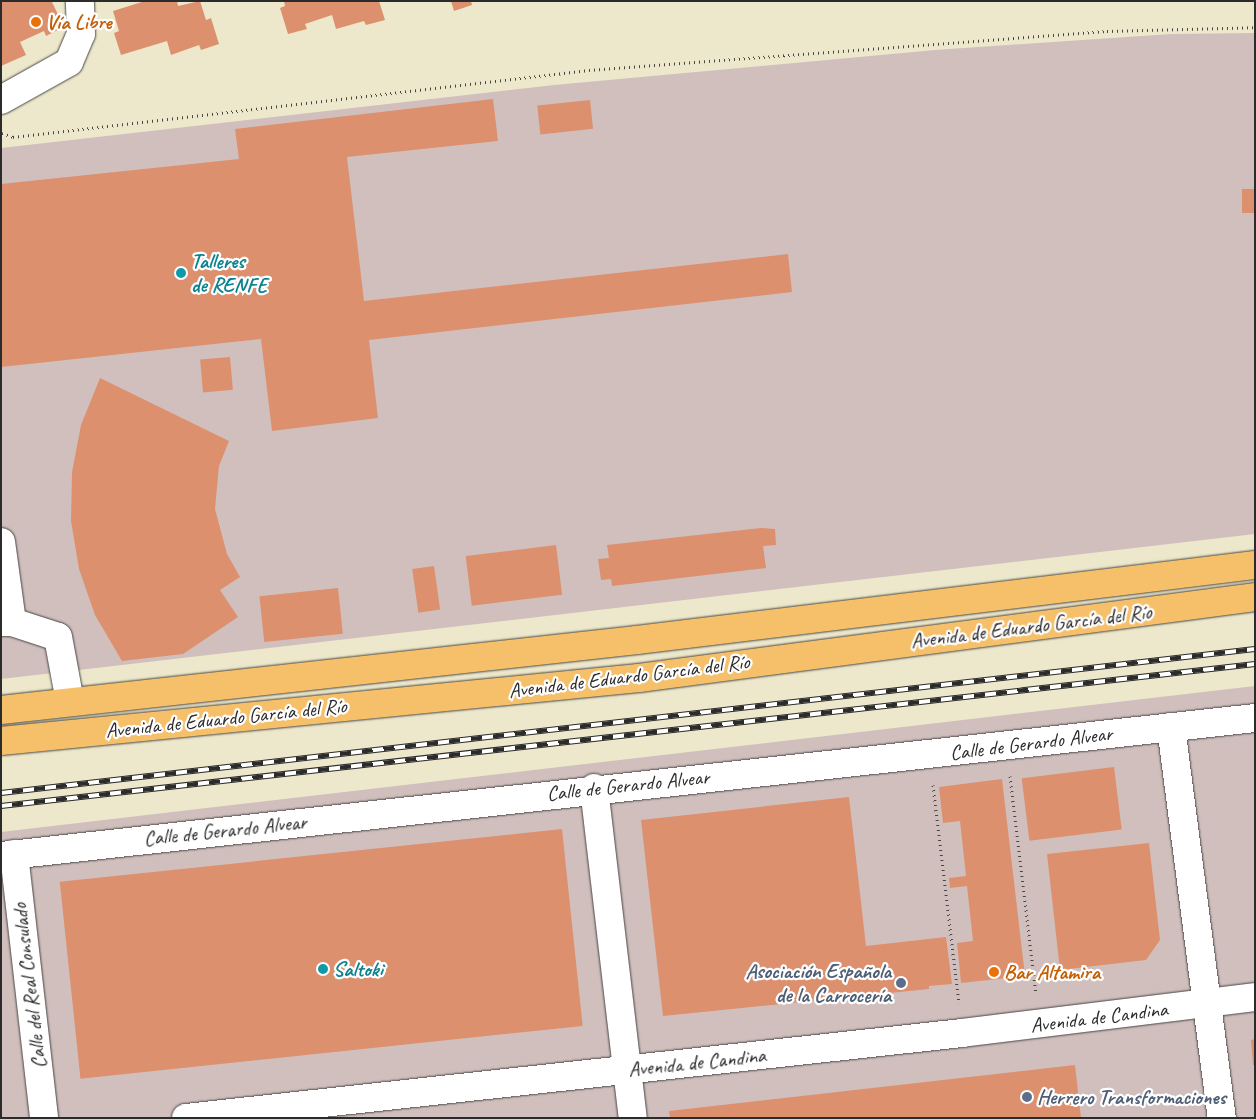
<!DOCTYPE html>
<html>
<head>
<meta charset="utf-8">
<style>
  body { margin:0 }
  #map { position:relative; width:1256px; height:1119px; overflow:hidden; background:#ede8cc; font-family:Caveat,sans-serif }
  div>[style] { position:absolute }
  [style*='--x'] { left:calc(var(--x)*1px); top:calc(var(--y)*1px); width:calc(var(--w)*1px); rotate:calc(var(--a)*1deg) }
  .industrial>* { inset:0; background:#d1bfbe }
  .building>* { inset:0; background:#dd906e; transform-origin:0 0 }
  .path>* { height:3px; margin-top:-1.5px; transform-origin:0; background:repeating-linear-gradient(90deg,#484743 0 1px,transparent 0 5px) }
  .roads { filter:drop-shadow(0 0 1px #484743) drop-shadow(0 0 1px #484743) }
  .minor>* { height:28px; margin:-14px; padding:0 14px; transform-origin:14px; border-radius:14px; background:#fff }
  .highway>* { height:28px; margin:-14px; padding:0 14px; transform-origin:14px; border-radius:14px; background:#f6c06b }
  .rail>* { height:5.5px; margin-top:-2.75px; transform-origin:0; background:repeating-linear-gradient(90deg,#fff 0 11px,#2b2b2b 0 22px); box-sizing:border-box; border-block:1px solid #2b2b2b }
  .dots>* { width:14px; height:14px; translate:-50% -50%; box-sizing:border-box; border:2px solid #fff; border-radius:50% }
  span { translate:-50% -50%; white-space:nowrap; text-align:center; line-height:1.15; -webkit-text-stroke:4.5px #fff; paint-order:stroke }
  .food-label { font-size:21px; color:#c56008; font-weight:700 }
  .left { translate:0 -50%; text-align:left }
  .culture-label { font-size:21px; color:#0d838f; font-weight:700 }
  .street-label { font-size:21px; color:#2b2b2b }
  .service-label { font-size:21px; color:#4e5e75; font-weight:700 }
  .right { translate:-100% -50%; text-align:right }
  .frame { position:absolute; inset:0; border:2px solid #2b2b2b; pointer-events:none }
</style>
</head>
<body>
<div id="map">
  <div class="industrial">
    <div style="clip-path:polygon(1255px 33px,1255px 534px,1px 679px,1px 148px,554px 85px,935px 50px,1171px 34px)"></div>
    <div style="clip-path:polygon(1255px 686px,1255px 1118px,1px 1118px,1px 832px)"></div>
  </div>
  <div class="building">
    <div style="clip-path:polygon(1px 1px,52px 2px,64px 27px,46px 36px,44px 31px,20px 42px,26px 55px,1px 66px)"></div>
    <div style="clip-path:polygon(145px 1px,177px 1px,178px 6px,200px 1px,206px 20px,211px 18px,219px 44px,201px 50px,199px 45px,171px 55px,167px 41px,121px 55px,114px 33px,119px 31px,113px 11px)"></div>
    <div style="clip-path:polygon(284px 1px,379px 1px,385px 20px,366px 25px,364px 21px,336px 29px,332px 15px,305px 24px,307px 29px,288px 34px,280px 8px,285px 6px)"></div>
    <div style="clip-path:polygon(451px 1px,471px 1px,472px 5px,454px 11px)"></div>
    <div style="clip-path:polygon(493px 99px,498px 141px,347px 157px,364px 301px,788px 254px,792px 292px,369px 340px,378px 418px,272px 431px,261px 339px,1px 367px,1px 184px,239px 159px,235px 129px)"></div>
    <div style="left:590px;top:100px;width:29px;height:53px;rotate:84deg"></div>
    <div style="left:1242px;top:189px;width:13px;height:24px"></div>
    <div style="left:230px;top:357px;width:33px;height:30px;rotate:85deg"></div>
    <div style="clip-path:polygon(100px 378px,229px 441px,219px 466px,215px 509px,227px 554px,240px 577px,220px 590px,238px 617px,183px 654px,122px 661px,95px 615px,79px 569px,71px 521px,72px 472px,81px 425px)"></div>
    <div style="clip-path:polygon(761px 528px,775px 529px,776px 545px,763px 546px,766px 568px,612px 586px,611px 579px,601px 580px,598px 559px,609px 558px,607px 545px)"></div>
    <div style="left:556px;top:545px;width:50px;height:91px;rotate:83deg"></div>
    <div style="left:434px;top:566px;width:44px;height:22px;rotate:82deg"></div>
    <div style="left:338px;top:588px;width:46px;height:79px;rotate:84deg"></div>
    <div style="left:1114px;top:767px;width:63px;height:93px;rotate:83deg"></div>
    <div style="clip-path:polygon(1002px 779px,1025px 976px,961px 983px,957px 943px,973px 941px,967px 886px,950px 888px,949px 878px,966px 876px,960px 821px,943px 823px,939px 787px)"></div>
    <div style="clip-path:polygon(849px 797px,866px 946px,946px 937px,952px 984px,929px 986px,929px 989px,663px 1016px,641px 820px)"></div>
    <div style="left:562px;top:829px;width:198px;height:505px;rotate:84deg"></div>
    <div style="clip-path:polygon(1149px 843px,1160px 940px,1146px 960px,1060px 970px,1047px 854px)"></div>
    <div style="clip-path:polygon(1255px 1039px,1255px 1065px,1253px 1065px,1251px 1040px)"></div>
    <div style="clip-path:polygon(1075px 1065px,1081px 1118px,670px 1118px,669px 1111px)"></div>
  </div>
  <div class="path">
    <div style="--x:2;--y:133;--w:12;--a:20"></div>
    <div style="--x:13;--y:137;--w:580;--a:-6.63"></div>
    <div style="--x:589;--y:70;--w:519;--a:-4.31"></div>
    <div style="--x:1107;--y:31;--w:148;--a:-1.5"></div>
    <div style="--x:1010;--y:776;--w:219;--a:83.2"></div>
    <div style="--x:933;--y:785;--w:220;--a:83.2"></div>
  </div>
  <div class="roads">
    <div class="minor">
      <div style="--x:1;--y:100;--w:78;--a:-29.2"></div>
      <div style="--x:69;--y:62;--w:30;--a:-67"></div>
      <div style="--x:81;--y:34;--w:33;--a:-92"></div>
      <div style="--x:1;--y:542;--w:81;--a:82.2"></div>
      <div style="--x:12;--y:622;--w:11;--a:180"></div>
      <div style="--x:12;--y:622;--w:48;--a:18.1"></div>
      <div style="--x:58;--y:637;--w:66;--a:79.5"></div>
      <div style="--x:1171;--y:727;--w:394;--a:82.6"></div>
      <div style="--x:594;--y:788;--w:332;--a:83.3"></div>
      <div style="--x:14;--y:854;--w:266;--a:83.5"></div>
      <div style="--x:1;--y:856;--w:1262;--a:-6.28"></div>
      <div style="--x:186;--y:1118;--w:781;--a:-6.25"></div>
      <div style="--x:962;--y:1033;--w:295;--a:-7"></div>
    </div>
    <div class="highway">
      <div style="--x:1;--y:710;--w:640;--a:-6.28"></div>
      <div style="--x:637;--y:640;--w:623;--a:-6.92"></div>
      <div style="--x:1;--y:741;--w:641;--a:-5.64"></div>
      <div style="--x:639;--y:678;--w:621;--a:-7.49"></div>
    </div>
  </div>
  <div class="rail">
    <div style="--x:1;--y:793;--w:1262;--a:-6.55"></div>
    <div style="--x:1;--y:806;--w:1262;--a:-6.46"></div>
  </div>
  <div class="dots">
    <div style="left:36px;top:22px;background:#e8710a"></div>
    <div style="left:181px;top:273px;background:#0f9aa8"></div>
    <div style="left:323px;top:969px;background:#0f9aa8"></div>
    <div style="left:994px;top:972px;background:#e8710a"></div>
    <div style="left:901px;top:983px;background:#5c6f8a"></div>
    <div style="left:1027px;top:1097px;background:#5c6f8a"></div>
  </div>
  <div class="food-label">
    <span class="left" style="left:46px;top:22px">Vía Libre</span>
    <span class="left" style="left:1004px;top:972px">Bar Altamira</span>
  </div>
  <div class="culture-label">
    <span class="left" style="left:191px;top:273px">Talleres<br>de RENFE</span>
    <span class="left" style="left:333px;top:969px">Saltoki</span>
  </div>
  <div class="street-label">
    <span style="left:1031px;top:626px;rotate:-7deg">Avenida de Eduardo García del Río</span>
    <span style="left:629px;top:676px;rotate:-7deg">Avenida de Eduardo García del Río</span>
    <span style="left:226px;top:718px;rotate:-6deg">Avenida de Eduardo García del Río</span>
    <span style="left:1031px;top:743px;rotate:-7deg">Calle de Gerardo Alvear</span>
    <span style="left:628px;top:785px;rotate:-6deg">Calle de Gerardo Alvear</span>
    <span style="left:225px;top:830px;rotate:-6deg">Calle de Gerardo Alvear</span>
    <span style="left:29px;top:986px;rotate:-97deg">Calle del Real Consulado</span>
    <span style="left:1099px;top:1017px;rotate:-7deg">Avenida de Candina</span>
    <span style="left:697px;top:1062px;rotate:-6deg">Avenida de Candina</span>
  </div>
  <div class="service-label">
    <span class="right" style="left:891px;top:983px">Asociación Española<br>de la Carrocería</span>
    <span class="left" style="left:1037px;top:1097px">Herrero Transformaciones</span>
  </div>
  <div class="frame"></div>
</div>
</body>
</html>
